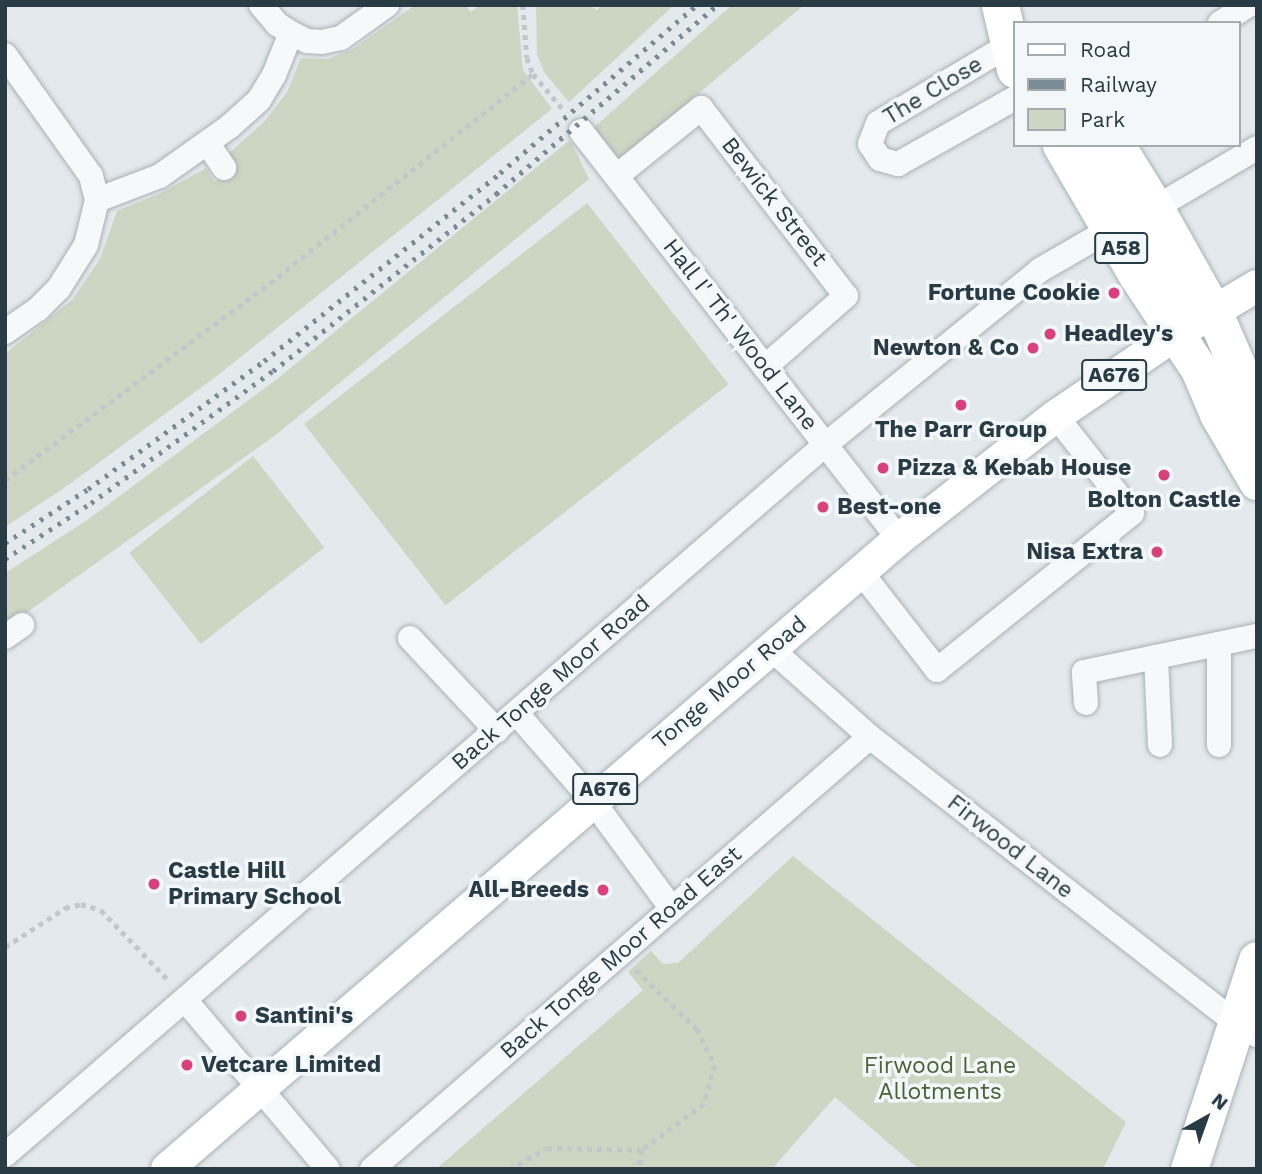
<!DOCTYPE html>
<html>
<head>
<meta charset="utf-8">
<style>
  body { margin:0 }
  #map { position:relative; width:1262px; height:1174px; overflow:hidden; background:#e3e9ec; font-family:"Work Sans",sans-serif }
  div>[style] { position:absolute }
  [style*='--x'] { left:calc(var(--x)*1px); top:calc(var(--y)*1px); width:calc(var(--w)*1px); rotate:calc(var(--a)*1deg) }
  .green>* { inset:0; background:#cdd6c3; transform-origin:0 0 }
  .path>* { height:4.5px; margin-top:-2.25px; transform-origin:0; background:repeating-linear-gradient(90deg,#c1c7cb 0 5px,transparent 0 10px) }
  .roads { filter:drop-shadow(0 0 2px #a7b1b7) drop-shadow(0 0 2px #a7b1b7) }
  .minor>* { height:24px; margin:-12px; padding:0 12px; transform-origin:12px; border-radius:12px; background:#f6f8fa }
  .major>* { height:32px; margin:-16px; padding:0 16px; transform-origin:16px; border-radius:16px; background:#fff }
  .highway>* { height:37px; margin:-18.5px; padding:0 18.5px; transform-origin:18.5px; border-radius:18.5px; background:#fff }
  .rail>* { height:5px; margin-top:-2.5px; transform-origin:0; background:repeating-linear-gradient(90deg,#7b8c97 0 3.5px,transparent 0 10.5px) }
  .dots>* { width:19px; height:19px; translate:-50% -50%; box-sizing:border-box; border:4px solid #f3f7f9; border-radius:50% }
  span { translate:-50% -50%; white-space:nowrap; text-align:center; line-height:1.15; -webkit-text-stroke:7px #f3f7f9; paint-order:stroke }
  .shield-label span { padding:2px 5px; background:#f3f7f9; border:2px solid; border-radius:5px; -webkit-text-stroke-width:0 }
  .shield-label { font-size:21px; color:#293b45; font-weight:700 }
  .street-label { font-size:23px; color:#293b45 }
  .poi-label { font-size:23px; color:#293b45; font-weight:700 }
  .right { translate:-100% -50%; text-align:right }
  .left { translate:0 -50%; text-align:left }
  .park-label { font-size:23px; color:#496236 }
  .frame { position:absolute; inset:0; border:7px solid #293b45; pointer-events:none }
  .legend { position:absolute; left:1013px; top:21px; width:228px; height:126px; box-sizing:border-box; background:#f3f7f9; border:2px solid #a2acb1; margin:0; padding:9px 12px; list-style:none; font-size:21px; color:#293b45 }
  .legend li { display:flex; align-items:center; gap:14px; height:35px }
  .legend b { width:35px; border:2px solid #a2acb1 }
  .north { position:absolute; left:1171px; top:1083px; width:70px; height:70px; -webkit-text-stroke:5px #f3f7f9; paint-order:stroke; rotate:40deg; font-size:19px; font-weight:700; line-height:28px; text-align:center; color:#293b45 }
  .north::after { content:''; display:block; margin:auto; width:24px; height:32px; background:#293b45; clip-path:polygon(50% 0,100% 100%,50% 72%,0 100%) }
</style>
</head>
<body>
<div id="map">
  <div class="green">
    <div style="clip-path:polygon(415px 5px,465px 5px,471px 12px,480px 5px,517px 5px,523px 70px,552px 109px,218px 375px,67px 486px,5px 527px,5px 354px,72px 300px,100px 259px,117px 211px,161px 193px,206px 168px,215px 182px,238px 166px,229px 153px,265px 121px,287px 92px,301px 58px,328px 59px,353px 49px)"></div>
    <div style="clip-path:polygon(536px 5px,589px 5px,597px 10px,602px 5px,674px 5px,569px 102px,544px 72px,537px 54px)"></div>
    <div style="clip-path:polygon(732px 5px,804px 5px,617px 162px,591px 130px)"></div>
    <div style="clip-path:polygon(570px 140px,589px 179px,277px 434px,5px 628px,5px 573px,86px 521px,277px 379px)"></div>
    <div style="left:587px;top:203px;width:230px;height:359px;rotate:52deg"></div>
    <div style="left:253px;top:456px;width:116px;height:157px;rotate:52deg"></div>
    <div style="clip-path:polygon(793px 856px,1126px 1122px,1103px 1169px,919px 1169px,835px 1097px,772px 1169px,436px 1169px,643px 990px,628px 972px,651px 951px,663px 964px,678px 963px)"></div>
  </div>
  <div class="path">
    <div style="--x:523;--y:5;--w:53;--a:85.7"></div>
    <div style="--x:527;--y:58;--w:17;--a:69"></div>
    <div style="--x:533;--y:74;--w:45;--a:49.5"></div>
    <div style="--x:5;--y:480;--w:330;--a:-36.6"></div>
    <div style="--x:270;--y:283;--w:336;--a:-38.5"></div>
    <div style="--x:5;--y:947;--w:72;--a:-33"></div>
    <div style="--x:65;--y:908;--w:16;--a:-14"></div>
    <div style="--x:81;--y:904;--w:21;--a:17"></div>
    <div style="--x:101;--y:910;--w:100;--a:46.2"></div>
    <div style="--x:636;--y:970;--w:85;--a:44"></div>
    <div style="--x:697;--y:1029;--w:40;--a:63.4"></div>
    <div style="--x:715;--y:1065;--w:41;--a:105.8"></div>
    <div style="--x:704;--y:1104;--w:77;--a:143.4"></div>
    <div style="--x:642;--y:1150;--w:19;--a:99"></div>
    <div style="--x:509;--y:1169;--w:43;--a:-28.9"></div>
    <div style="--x:547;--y:1148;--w:95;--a:1.2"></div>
  </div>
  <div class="roads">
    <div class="minor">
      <div style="--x:261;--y:5;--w:25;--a:50"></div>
      <div style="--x:277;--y:24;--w:17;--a:33"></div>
      <div style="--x:291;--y:33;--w:18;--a:27"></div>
      <div style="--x:307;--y:41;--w:15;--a:4"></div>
      <div style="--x:322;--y:42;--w:19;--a:-12"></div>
      <div style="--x:341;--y:38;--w:57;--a:-35.7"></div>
      <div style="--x:1220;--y:23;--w:34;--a:-32"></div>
      <div style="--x:1009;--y:45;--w:152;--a:149.2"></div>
      <div style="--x:878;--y:123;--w:22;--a:111"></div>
      <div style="--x:870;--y:144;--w:18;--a:56"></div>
      <div style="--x:880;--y:159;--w:19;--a:16"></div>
      <div style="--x:898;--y:164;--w:134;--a:-29.4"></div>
      <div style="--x:5;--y:55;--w:148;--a:54.6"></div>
      <div style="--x:91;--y:176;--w:25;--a:76"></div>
      <div style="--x:97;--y:200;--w:46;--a:103.7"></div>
      <div style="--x:86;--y:245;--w:51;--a:122.1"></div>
      <div style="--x:59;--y:288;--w:30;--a:135"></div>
      <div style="--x:38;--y:309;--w:40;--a:145.1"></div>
      <div style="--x:581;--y:131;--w:517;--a:52.07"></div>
      <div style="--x:208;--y:144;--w:29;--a:56"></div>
      <div style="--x:618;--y:175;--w:107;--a:-38.9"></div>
      <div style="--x:701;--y:108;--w:237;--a:52.4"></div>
      <div style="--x:846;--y:296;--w:108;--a:138.8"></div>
      <div style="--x:97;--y:200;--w:67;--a:-20.9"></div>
      <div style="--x:160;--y:176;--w:85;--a:-35.4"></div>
      <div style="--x:229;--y:127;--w:40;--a:-42"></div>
      <div style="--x:259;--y:100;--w:29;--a:-59"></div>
      <div style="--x:274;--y:75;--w:45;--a:-68"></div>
      <div style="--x:1155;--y:208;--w:118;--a:-30.5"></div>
      <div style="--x:861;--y:572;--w:124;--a:52.2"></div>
      <div style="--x:937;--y:670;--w:250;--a:-38.8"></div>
      <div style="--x:1132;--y:513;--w:123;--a:-128.1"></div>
      <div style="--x:5;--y:637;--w:21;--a:-35"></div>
      <div style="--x:410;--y:638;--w:127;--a:46.9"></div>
      <div style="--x:1219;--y:644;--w:101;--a:90"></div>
      <div style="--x:771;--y:649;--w:132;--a:41.6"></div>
      <div style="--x:870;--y:737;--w:466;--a:38"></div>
      <div style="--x:1237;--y:1024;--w:23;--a:29"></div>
      <div style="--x:1156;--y:657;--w:88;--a:87.4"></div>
      <div style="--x:1086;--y:703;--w:31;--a:-94"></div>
      <div style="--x:1084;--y:672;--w:177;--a:-11.8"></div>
      <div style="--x:517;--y:714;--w:114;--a:48.9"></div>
      <div style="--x:592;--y:800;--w:135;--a:53.7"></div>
      <div style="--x:185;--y:1000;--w:221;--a:49.8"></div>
      <div style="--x:5;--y:1155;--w:1085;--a:-40.89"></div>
      <div style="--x:825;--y:445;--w:277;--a:-39.1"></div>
      <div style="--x:1040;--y:270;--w:82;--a:-30"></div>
      <div style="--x:372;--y:1169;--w:659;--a:-40.94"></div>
    </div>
    <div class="major">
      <div style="--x:1088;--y:145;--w:181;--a:58.8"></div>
      <div style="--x:1182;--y:300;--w:21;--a:82"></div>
      <div style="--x:1185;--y:321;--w:16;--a:125"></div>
      <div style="--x:167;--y:1169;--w:966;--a:-40.72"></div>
      <div style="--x:899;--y:539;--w:199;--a:-38.1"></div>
      <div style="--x:1056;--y:416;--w:145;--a:-34.3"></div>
      <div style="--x:1176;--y:334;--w:94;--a:-30.7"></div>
    </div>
    <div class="highway">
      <div style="--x:1000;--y:5;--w:66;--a:76.8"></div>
      <div style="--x:1061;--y:145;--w:151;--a:59.7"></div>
      <div style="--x:1137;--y:275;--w:113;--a:56.6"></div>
      <div style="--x:1199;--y:369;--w:49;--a:67.1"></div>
      <div style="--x:1218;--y:414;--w:78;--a:59.8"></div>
      <div style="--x:1116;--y:145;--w:74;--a:58.2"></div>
      <div style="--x:1155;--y:208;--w:120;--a:60.7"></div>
      <div style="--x:1214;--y:313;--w:75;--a:66.5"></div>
      <div style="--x:1244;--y:382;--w:60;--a:77.6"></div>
      <div style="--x:1189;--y:1169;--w:220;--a:-72"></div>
    </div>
  </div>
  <div class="rail">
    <div style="--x:5;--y:543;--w:99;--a:-33"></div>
    <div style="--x:88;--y:489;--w:218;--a:-36"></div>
    <div style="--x:264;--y:361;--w:302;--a:-38.5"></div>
    <div style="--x:500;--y:173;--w:259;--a:-40.5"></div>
    <div style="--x:5;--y:559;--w:103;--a:-33.1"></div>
    <div style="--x:91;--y:503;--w:225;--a:-36"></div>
    <div style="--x:273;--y:371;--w:285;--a:-38.4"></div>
    <div style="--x:496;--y:194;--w:291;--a:-40.5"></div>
  </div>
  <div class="dots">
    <div style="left:1114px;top:293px;background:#d7417e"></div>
    <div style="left:1050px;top:334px;background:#d7417e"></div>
    <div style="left:1033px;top:348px;background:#d7417e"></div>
    <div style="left:961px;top:405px;background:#d7417e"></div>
    <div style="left:883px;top:468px;background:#d7417e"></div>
    <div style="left:1164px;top:475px;background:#d7417e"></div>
    <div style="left:823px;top:507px;background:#d7417e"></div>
    <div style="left:1157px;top:552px;background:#d7417e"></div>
    <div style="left:154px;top:884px;background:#d7417e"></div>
    <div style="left:603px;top:890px;background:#d7417e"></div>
    <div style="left:241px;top:1016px;background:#d7417e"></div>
    <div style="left:187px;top:1065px;background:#d7417e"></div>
  </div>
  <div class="shield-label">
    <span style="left:1121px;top:248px">A58</span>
    <span style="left:1114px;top:375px">A676</span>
    <span style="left:605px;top:789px">A676</span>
  </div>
  <div class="street-label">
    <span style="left:933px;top:91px;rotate:-31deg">The Close</span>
    <span style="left:774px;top:202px;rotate:52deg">Bewick Street</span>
    <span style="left:740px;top:335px;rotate:52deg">Hall I' Th' Wood Lane</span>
    <span style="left:551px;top:683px;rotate:-41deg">Back Tonge Moor Road</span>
    <span style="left:730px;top:683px;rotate:-40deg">Tonge Moor Road</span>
    <span style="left:1010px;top:847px;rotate:38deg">Firwood Lane</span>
    <span style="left:621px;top:953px;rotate:-41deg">Back Tonge Moor Road East</span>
  </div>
  <div class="poi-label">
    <span class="right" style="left:1100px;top:293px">Fortune Cookie</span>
    <span class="left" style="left:1064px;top:334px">Headley's</span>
    <span class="right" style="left:1019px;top:348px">Newton &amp; Co</span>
    <span style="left:961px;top:430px">The Parr Group</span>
    <span class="left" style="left:897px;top:468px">Pizza &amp; Kebab House</span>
    <span style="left:1164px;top:500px">Bolton Castle</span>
    <span class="left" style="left:837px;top:507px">Best-one</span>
    <span class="right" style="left:1143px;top:552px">Nisa Extra</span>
    <span class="left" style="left:168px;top:884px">Castle Hill<br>Primary School</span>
    <span class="right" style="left:589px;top:890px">All-Breeds</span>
    <span class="left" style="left:255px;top:1016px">Santini's</span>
    <span class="left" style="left:201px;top:1065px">Vetcare Limited</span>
  </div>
  <div class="park-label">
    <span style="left:940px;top:1079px">Firwood Lane<br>Allotments</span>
  </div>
  <div class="frame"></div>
  <ul class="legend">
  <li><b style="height:9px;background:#fff"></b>Road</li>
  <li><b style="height:9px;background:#7b8c97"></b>Railway</li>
  <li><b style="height:19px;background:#cdd6c3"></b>Park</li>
  </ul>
  <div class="north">N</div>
</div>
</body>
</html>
